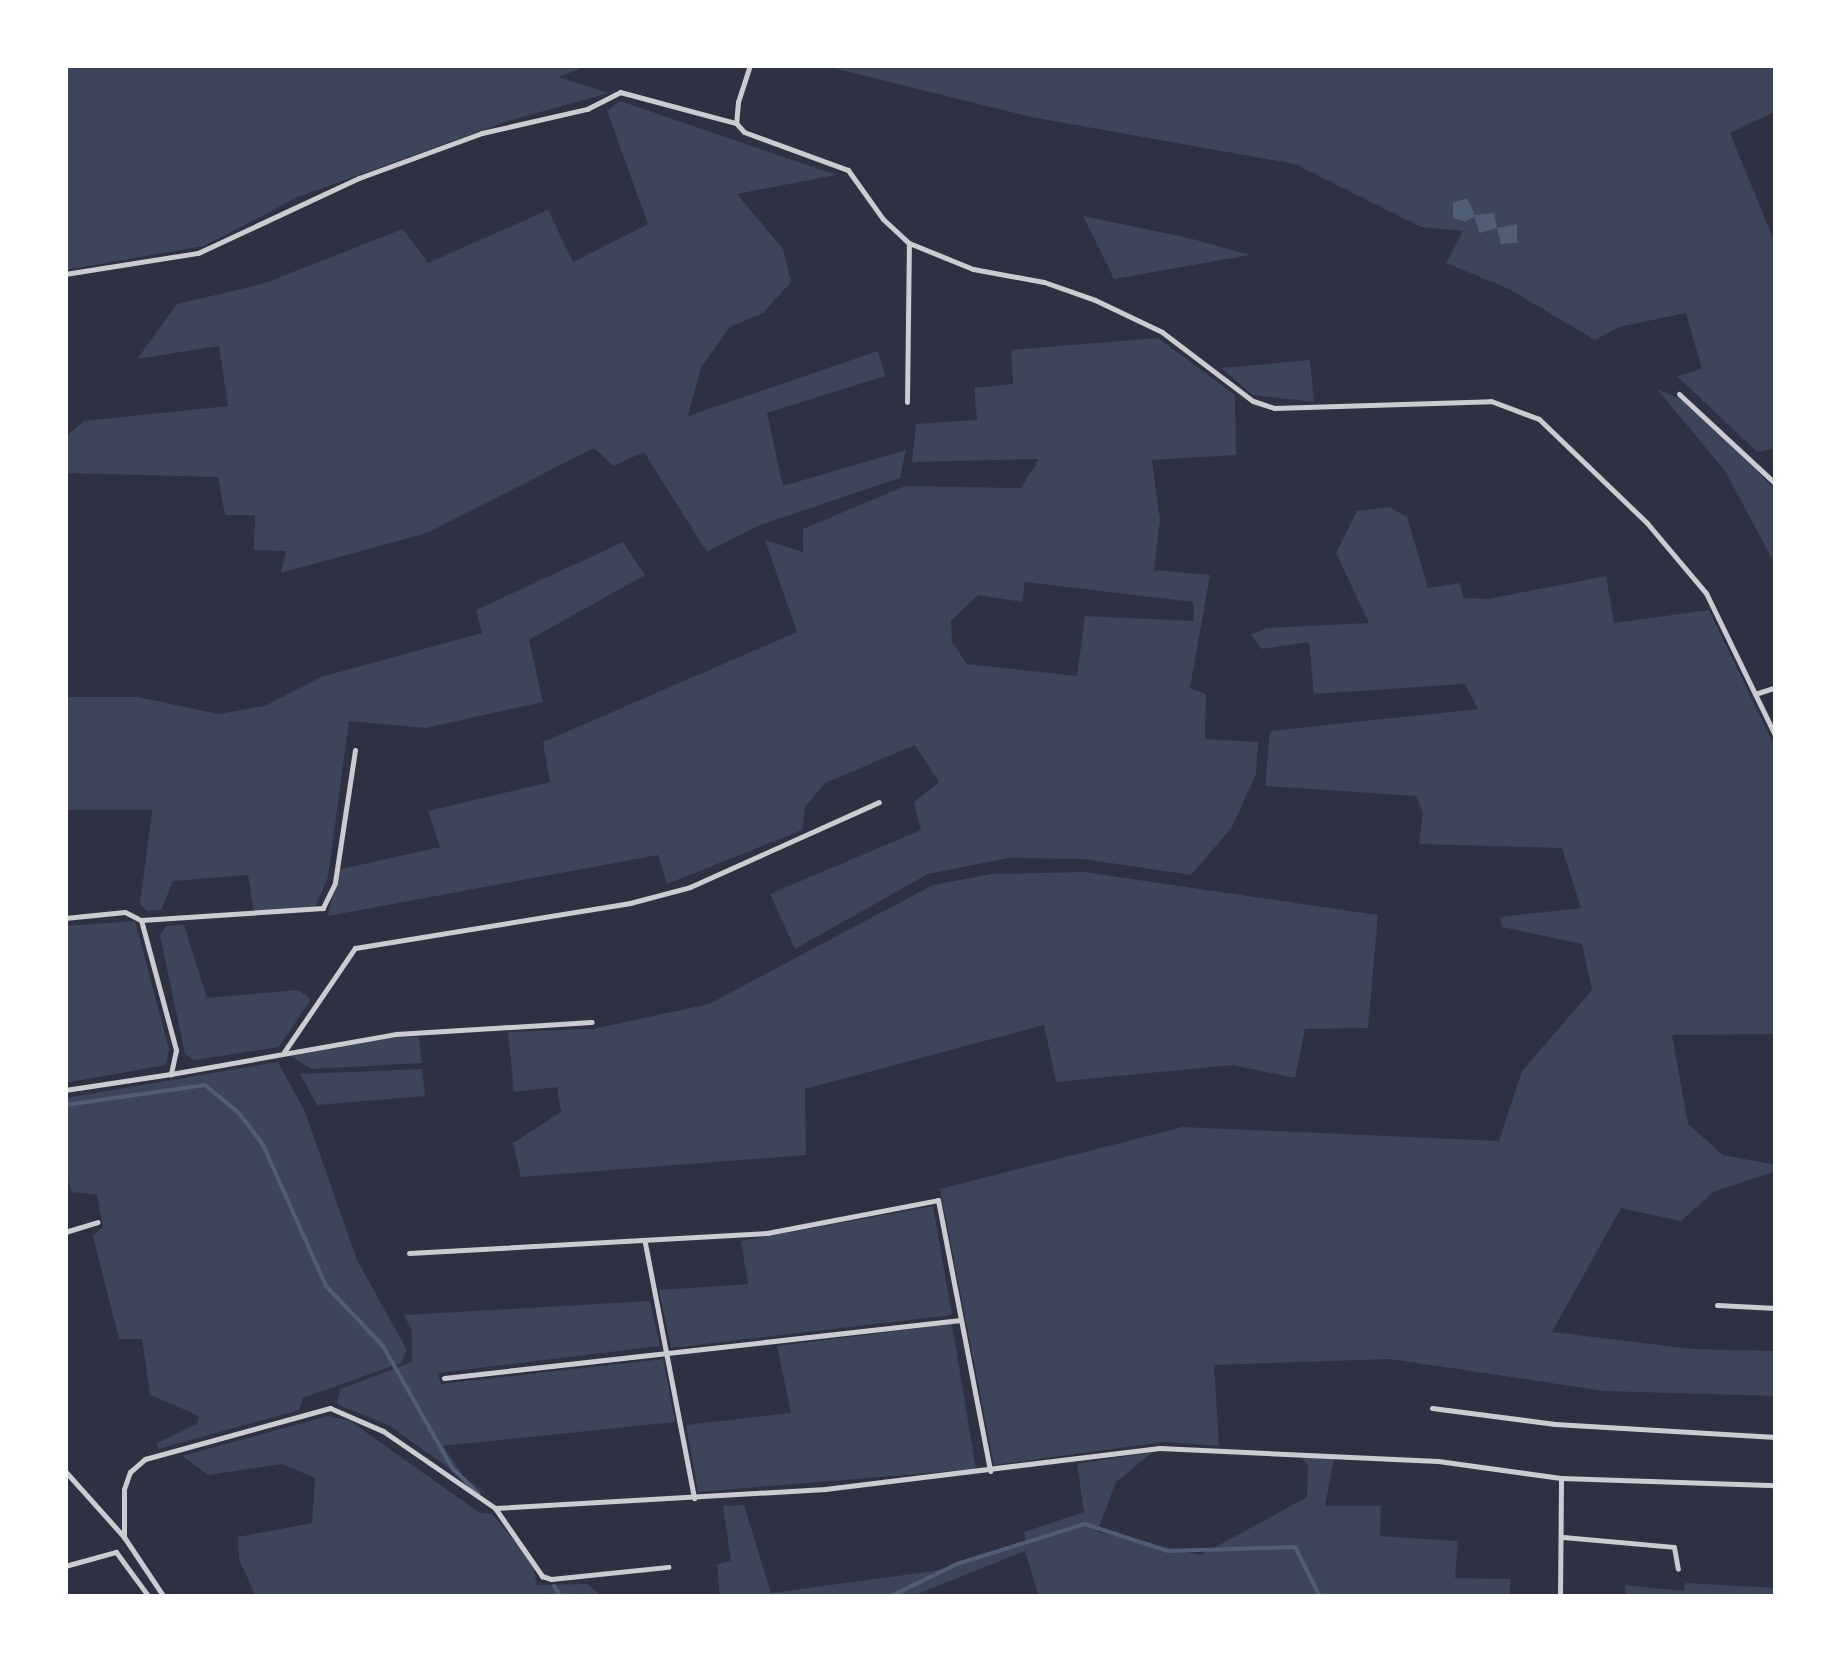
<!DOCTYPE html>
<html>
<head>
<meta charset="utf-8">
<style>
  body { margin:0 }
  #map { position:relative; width:1841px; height:1662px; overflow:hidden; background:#2d3142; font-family:Cabin,sans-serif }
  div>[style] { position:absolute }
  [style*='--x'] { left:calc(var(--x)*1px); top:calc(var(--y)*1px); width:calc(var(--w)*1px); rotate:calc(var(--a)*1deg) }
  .green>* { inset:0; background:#3c4559 }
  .water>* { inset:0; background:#4f5d75 }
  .stream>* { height:4px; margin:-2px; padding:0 2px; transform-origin:2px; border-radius:2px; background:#4f5d75 }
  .minor>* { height:5px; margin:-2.5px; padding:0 2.5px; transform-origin:2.5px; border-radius:2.5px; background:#caccd0 }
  span { translate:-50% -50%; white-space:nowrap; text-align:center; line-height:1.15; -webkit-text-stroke:10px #fff; paint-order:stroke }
  .frame { position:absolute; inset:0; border:68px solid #fff; pointer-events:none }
</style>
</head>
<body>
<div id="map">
  <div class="green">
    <div style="clip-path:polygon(65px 65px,569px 65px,580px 69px,558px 77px,609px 93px,508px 121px,298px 197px,204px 246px,65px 270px)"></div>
    <div style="clip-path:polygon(821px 65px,1776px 65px,1776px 111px,1730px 133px,1776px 246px,1776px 448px,1757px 452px,1677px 376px,1702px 369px,1686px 313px,1619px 327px,1595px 340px,1509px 289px,1446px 263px,1463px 231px,1421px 227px,1295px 164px,1031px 117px)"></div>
    <div style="clip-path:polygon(620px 101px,836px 175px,737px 194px,783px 249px,791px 282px,763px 313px,730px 327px,701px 367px,688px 416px,878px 351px,885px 376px,767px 413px,783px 486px,906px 450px,900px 478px,760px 525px,707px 552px,644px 452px,613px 466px,594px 448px,427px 533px,281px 573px,286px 551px,254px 550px,255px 515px,225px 515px,218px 477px,65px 473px,65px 437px,84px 421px,228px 406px,219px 346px,137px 359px,177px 304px,262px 284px,403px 229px,428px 263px,548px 210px,573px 262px,648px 224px,607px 111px)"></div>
    <div style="clip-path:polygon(1083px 216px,1189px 238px,1250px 255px,1114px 279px)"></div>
    <div style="clip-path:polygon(evenodd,1158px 338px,1235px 395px,1236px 455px,1152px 460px,1160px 520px,1154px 570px,1210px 575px,1190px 688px,1206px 694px,1205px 739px,1258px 742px,1256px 774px,1232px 827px,1191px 875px,1083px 859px,1009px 858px,928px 874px,795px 949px,770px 894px,921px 830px,914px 802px,939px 782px,915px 745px,825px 783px,805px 807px,802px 830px,667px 884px,658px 855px,328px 916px,337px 870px,440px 847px,428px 811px,550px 782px,543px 742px,797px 632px,765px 540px,803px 552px,803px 529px,905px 486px,1021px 488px,1039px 459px,912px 462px,916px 424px,977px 420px,974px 388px,1013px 384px,1011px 350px,1158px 338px,1025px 582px,1193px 602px,1194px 621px,1085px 616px,1077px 676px,967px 664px,952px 642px,951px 621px,978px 595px,1022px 602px,1025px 582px)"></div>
    <div style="clip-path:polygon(1310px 360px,1314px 402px,1253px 395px,1221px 368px)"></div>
    <div style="clip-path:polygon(1657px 389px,1696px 406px,1776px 491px,1776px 566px,1725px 471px)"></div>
    <div style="clip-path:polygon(1389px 507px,1407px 517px,1428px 588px,1460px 583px,1463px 598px,1488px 599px,1606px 576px,1614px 623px,1709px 610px,1776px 749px,1776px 1034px,1672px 1035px,1688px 1124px,1723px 1155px,1776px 1165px,1776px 1171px,1713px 1192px,1681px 1221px,1621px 1208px,1552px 1332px,1692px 1349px,1776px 1351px,1776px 1396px,1604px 1391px,1390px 1359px,1214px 1365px,1219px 1446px,1164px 1442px,994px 1465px,940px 1189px,1183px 1127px,1499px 1141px,1522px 1071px,1592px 990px,1582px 944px,1502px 927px,1500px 917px,1581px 908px,1562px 848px,1419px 844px,1423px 812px,1416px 796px,1265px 786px,1270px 731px,1478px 709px,1465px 684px,1314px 694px,1309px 642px,1262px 649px,1251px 635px,1266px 628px,1369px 623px,1336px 553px,1357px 511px)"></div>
    <div style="clip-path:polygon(623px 542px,645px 575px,529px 640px,543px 702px,426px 728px,349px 721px,328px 877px,315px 908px,254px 912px,248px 875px,173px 881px,161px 910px,147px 911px,140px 904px,152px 810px,65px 810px,65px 697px,138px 697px,218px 714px,265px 706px,321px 677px,482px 633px,476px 610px)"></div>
    <div style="clip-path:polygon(1084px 872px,1378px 915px,1368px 1028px,1305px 1029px,1295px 1078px,1233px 1065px,1056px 1082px,1044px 1025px,805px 1089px,806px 1155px,521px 1177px,513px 1143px,561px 1112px,557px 1087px,514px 1092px,508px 1032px,593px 1029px,709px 1004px,933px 885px,992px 874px)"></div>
    <div style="clip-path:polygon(135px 921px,169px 1049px,166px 1065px,65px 1083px,65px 926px)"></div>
    <div style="clip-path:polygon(184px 925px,207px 998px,298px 990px,311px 999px,279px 1047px,194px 1060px,185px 1054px,160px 935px,166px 926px)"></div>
    <div style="clip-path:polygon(395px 1037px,419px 1037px,422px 1063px,312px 1069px,290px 1056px)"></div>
    <div style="clip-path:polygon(278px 1062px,305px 1112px,357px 1260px,407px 1350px,401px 1363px,303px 1398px,299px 1410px,158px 1449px,157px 1443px,197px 1424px,199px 1416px,150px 1395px,142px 1339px,119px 1339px,93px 1236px,103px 1227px,97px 1195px,72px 1192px,65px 1172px,65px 1098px)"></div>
    <div style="clip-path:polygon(422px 1069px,425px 1096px,317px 1105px,300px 1074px)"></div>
    <div style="clip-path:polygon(933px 1206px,952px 1315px,671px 1348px,659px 1290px,748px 1284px,741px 1241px)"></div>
    <div style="clip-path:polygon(650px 1301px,660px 1346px,438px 1373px,441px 1384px,663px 1359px,675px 1422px,443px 1446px,464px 1477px,498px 1503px,390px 1426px,337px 1404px,340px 1389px,412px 1362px,412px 1331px,404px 1315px)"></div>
    <div style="clip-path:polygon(952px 1324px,976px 1469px,698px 1492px,686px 1425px,791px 1413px,777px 1346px)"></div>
    <div style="clip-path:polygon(328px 1416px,350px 1421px,480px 1513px,492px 1514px,532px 1562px,537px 1585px,587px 1584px,603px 1597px,256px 1597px,239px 1559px,238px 1537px,312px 1523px,315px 1478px,282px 1464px,208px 1475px,182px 1456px)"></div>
    <div style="clip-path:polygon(1153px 1452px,1116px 1482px,1097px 1532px,1201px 1555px,1307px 1497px,1308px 1465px,1301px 1457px,1334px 1459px,1325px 1506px,1381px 1506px,1380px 1536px,1458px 1541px,1455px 1578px,1510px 1579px,1510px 1597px,1039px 1597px,1025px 1551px,910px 1597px,720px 1597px,717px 1564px,731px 1561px,723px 1506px,744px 1505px,771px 1593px,934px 1571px,1027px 1544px,1024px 1532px,1084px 1512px,1077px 1464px)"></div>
    <div style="clip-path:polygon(1685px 1583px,1776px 1588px,1776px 1597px,1626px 1597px,1625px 1585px,1684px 1591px)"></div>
  </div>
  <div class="water">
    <div style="clip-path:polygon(1467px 198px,1475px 215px,1494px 213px,1497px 228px,1517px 224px,1517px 243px,1501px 244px,1497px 228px,1480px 233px,1474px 217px,1465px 222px,1453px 218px,1453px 203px)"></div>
  </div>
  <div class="stream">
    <div style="--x:65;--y:1105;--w:141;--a:-8.1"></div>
    <div style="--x:205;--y:1085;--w:44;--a:39.5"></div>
    <div style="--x:239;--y:1113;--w:40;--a:53"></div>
    <div style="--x:263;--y:1145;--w:154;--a:65.9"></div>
    <div style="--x:326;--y:1286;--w:83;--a:46.5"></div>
    <div style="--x:383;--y:1346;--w:140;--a:60.5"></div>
    <div style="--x:452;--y:1468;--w:37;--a:44"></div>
    <div style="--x:554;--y:1586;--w:13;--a:58"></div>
    <div style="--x:889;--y:1597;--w:76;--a:-25.9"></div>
    <div style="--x:957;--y:1564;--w:134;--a:-17.4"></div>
    <div style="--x:1085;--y:1524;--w:87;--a:18"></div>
    <div style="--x:1168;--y:1551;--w:127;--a:-1.8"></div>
    <div style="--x:1295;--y:1547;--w:56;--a:63.4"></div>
  </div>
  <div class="minor">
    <div style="--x:750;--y:65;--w:39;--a:108"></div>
    <div style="--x:738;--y:102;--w:21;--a:95"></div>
    <div style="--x:736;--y:123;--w:12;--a:48"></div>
    <div style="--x:744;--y:132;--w:111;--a:20.1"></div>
    <div style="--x:848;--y:170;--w:60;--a:54.5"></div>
    <div style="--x:883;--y:219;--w:35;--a:43"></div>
    <div style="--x:909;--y:243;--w:69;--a:22.1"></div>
    <div style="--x:973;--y:269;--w:72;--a:10.4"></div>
    <div style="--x:1044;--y:282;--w:54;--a:19.4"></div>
    <div style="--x:1095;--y:300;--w:74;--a:25.5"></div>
    <div style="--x:1162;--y:332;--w:114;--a:37.2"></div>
    <div style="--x:1253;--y:401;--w:22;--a:18"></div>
    <div style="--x:1274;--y:408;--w:217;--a:-1.8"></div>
    <div style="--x:1491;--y:401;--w:51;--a:20.6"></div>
    <div style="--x:1539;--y:419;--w:150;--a:43.9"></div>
    <div style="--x:1647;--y:523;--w:92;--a:49.9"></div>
    <div style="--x:1706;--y:593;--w:160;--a:64.1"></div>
    <div style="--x:65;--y:274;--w:135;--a:-9"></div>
    <div style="--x:198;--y:253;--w:178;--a:-25"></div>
    <div style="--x:359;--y:178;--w:131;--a:-20.1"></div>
    <div style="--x:482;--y:133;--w:108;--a:-12.9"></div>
    <div style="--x:587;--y:109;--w:37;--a:-27"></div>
    <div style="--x:620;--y:92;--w:120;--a:15"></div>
    <div style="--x:1679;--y:394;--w:132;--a:42.9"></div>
    <div style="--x:907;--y:402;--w:159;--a:-89.3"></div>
    <div style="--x:1755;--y:694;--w:22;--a:-18"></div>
    <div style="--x:355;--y:750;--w:134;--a:98.6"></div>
    <div style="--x:335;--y:883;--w:28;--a:116"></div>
    <div style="--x:323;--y:908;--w:182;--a:176.2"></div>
    <div style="--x:141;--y:920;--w:135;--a:74.9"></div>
    <div style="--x:176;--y:1050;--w:25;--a:102"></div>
    <div style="--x:171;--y:1074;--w:229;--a:-10.1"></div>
    <div style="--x:396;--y:1034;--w:196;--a:-3.5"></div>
    <div style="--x:65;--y:918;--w:60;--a:-5.7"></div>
    <div style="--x:125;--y:912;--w:18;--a:27"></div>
    <div style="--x:284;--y:1052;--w:126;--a:-55.7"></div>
    <div style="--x:355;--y:948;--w:279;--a:-9.3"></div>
    <div style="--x:630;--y:903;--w:62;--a:-14.9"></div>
    <div style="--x:690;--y:887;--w:207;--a:-24.2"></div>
    <div style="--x:65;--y:1090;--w:107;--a:-8.6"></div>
    <div style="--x:65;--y:1232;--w:34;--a:-17"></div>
    <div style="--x:645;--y:1243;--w:260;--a:79.1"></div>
    <div style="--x:409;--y:1253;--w:359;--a:-3.2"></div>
    <div style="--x:767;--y:1233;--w:174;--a:-10.9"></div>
    <div style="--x:938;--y:1200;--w:276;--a:79.1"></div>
    <div style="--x:1717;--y:1305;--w:59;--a:2.9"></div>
    <div style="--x:444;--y:1378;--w:520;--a:-6.4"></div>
    <div style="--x:1432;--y:1408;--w:124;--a:7.4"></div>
    <div style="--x:1555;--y:1424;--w:221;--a:3.4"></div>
    <div style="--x:65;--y:1471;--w:89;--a:48.2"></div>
    <div style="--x:124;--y:1537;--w:72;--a:56.3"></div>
    <div style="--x:495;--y:1508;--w:83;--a:55.3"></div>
    <div style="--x:542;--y:1576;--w:9;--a:18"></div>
    <div style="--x:551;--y:1579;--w:118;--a:-5.9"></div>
    <div style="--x:124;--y:1537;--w:48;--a:-90"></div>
    <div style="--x:124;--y:1489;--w:18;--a:-71"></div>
    <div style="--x:130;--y:1472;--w:20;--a:-41"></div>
    <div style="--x:145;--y:1459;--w:192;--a:-15.4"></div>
    <div style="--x:330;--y:1408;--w:58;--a:23.5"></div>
    <div style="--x:383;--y:1431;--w:136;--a:34.5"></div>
    <div style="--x:495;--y:1508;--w:331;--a:-3.3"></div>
    <div style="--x:825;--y:1489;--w:337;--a:-7"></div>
    <div style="--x:1160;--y:1448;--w:278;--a:2.7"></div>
    <div style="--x:1438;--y:1461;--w:124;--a:7.9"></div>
    <div style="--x:1561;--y:1478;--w:215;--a:1.9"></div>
    <div style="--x:1563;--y:1537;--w:111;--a:5.1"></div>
    <div style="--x:1674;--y:1547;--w:22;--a:80"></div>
    <div style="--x:65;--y:1566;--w:53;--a:-15.4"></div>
    <div style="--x:116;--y:1552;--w:56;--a:53.7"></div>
    <div style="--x:1560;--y:1597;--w:119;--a:-89.5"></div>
  </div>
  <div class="frame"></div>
</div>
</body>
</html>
